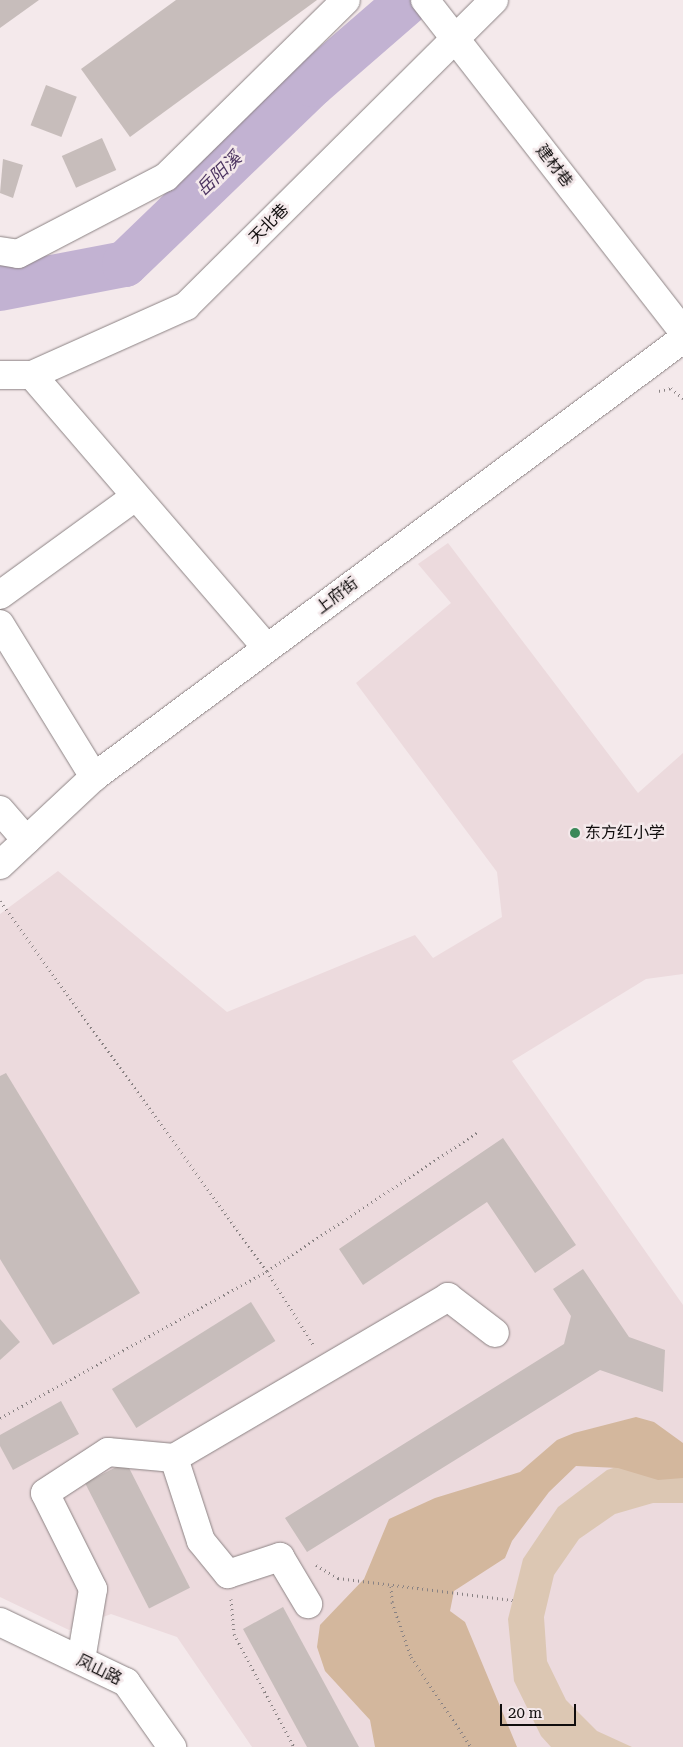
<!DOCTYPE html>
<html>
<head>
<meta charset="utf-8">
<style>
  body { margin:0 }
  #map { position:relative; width:683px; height:1747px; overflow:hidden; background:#f4e9eb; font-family:"Roboto Serif","Noto Sans SC",serif }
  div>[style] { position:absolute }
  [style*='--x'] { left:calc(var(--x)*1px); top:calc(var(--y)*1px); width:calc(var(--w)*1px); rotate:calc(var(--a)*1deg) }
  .built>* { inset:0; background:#ecdadd }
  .green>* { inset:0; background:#dcc7b3 }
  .forest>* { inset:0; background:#d3b79d }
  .river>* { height:46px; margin:-23px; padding:0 23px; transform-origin:23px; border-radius:23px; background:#c2b2d2 }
  .building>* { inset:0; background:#c7bdbb; transform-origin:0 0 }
  .path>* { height:3px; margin-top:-1.5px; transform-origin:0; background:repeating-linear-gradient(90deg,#898283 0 1px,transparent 0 5px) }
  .roads { filter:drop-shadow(0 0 1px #8c8384) drop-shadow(0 0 1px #8c8384) }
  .minor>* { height:28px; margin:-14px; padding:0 14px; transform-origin:14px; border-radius:14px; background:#fff }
  .dots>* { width:14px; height:14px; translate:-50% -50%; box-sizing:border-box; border:2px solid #f4e9eb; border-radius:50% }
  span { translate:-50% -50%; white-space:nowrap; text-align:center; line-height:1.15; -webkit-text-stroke:5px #f4e9eb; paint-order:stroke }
  .street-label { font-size:16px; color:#100d0d }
  .poi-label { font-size:16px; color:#100d0d }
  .left { translate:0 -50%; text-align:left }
  .water-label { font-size:18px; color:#4e3662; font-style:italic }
  .scale { position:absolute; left:500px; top:1704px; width:76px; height:22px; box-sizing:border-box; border:2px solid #100d0d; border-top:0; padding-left:6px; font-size:15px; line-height:18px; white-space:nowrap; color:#100d0d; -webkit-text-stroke:4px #f4e9eb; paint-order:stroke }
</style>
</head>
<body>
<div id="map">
  <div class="built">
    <div style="clip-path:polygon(448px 543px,638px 793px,683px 753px,683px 974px,646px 979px,512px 1061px,683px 1305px,683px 1747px,252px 1747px,177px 1637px,111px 1614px,69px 1630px,0 1597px,0 914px,58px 871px,227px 1012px,415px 935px,433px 958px,502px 917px,497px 872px,356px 683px,451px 603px,418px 564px)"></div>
  </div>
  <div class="green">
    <div style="clip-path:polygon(663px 1452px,683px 1453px,683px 1503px,653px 1503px,615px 1514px,579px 1539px,554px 1575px,544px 1617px,547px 1661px,566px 1700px,597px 1731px,632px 1747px,551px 1747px,541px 1736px,514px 1681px,508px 1619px,523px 1559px,558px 1507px,607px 1470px)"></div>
  </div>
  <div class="forest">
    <div style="clip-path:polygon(636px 1417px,654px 1422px,683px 1443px,683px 1478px,658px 1480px,618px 1468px,576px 1466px,549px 1492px,512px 1541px,505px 1558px,454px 1591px,450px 1611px,465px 1622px,517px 1747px,375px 1747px,370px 1720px,325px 1671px,317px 1647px,320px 1625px,364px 1579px,389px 1519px,435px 1498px,520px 1472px,557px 1440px,574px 1433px)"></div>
  </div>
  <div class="river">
    <div style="--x:0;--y:288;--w:127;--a:-10.9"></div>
    <div style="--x:125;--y:264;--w:260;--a:-43.9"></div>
    <div style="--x:312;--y:84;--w:128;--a:-40.9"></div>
  </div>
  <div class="building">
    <div style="clip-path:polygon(0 0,39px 0,0 28px)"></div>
    <div style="clip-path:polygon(176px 0,317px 0,130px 137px,81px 69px)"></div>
    <div style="left:46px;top:85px;width:33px;height:43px;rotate:21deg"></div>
    <div style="left:102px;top:138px;width:35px;height:44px;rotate:66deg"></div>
    <div style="clip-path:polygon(3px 159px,23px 165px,13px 198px,0 193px)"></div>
    <div style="clip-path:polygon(6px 1073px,140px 1293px,53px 1345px,0 1259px,0 1076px)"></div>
    <div style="clip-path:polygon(503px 1138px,576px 1245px,535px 1273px,487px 1202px,363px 1285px,339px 1249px)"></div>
    <div style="clip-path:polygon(583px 1269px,629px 1337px,665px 1350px,663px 1392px,600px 1370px,307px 1552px,285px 1518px,564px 1344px,571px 1316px,553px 1289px)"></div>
    <div style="left:251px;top:1302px;width:46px;height:164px;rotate:58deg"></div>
    <div style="clip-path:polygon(0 1319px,20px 1342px,0 1360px)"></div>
    <div style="clip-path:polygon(61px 1401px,79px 1434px,13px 1470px,0 1446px,0 1435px)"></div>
    <div style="left:126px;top:1462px;width:141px;height:46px;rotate:63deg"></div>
    <div style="clip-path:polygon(283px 1607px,359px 1747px,307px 1747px,243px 1629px)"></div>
  </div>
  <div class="path">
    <div style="--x:659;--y:391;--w:12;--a:-14"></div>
    <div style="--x:671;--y:388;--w:16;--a:40"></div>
    <div style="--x:0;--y:901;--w:456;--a:54.2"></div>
    <div style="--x:267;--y:1271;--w:89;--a:57.9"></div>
    <div style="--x:0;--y:1418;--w:305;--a:-28.8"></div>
    <div style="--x:267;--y:1271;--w:254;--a:-33.4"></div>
    <div style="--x:316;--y:1565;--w:26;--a:31"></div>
    <div style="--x:338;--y:1578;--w:176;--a:7.2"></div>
    <div style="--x:391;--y:1586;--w:16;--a:86"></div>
    <div style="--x:392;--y:1602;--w:58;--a:70.9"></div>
    <div style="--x:411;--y:1657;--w:108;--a:56.3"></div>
    <div style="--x:231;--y:1599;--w:35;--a:85"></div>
    <div style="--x:234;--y:1634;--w:128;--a:62"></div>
  </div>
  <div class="roads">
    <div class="minor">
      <div style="--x:425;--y:0;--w:420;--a:52.1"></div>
      <div style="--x:0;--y:251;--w:18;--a:9"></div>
      <div style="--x:18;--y:254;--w:167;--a:-27.5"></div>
      <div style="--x:166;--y:177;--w:252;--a:-44.5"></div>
      <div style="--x:0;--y:375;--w:32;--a:0"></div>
      <div style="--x:32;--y:375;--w:169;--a:-24.1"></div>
      <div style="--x:186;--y:306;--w:434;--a:-44.8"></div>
      <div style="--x:32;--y:375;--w:360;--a:49.3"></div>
      <div style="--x:0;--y:595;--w:167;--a:-36"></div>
      <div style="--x:0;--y:624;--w:180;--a:58.4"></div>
      <div style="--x:0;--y:810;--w:40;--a:49"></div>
      <div style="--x:0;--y:865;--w:129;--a:-43.1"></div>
      <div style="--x:94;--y:777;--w:734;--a:-36.64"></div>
      <div style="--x:174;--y:1458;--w:87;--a:72"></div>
      <div style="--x:201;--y:1541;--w:43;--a:50.7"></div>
      <div style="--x:228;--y:1574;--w:55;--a:-18.1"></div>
      <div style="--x:280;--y:1557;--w:55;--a:59.2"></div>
      <div style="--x:0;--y:1622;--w:140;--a:25.5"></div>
      <div style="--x:126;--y:1682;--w:80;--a:54.7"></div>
      <div style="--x:81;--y:1660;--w:72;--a:-80.4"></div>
      <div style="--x:93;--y:1589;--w:107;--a:-116.6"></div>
      <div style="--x:45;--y:1493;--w:75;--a:-33.1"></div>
      <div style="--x:108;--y:1452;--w:66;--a:5.2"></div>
      <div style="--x:174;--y:1458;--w:318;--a:-30.4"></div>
      <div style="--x:448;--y:1297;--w:59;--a:37.5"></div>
    </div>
  </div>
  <div class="dots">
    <div style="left:575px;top:833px;background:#3b8959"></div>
  </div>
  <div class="street-label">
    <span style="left:554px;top:166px;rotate:52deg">建材巷</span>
    <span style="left:269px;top:224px;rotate:-45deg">天北巷</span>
    <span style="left:337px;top:596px;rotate:-37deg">上府街</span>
    <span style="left:99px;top:1670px;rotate:26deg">凤山路</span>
  </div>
  <div class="poi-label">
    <span class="left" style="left:585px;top:833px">东方红小学</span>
  </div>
  <div class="water-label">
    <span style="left:219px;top:174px;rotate:-44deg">岳阳溪</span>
  </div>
  <div class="scale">20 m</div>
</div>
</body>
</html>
